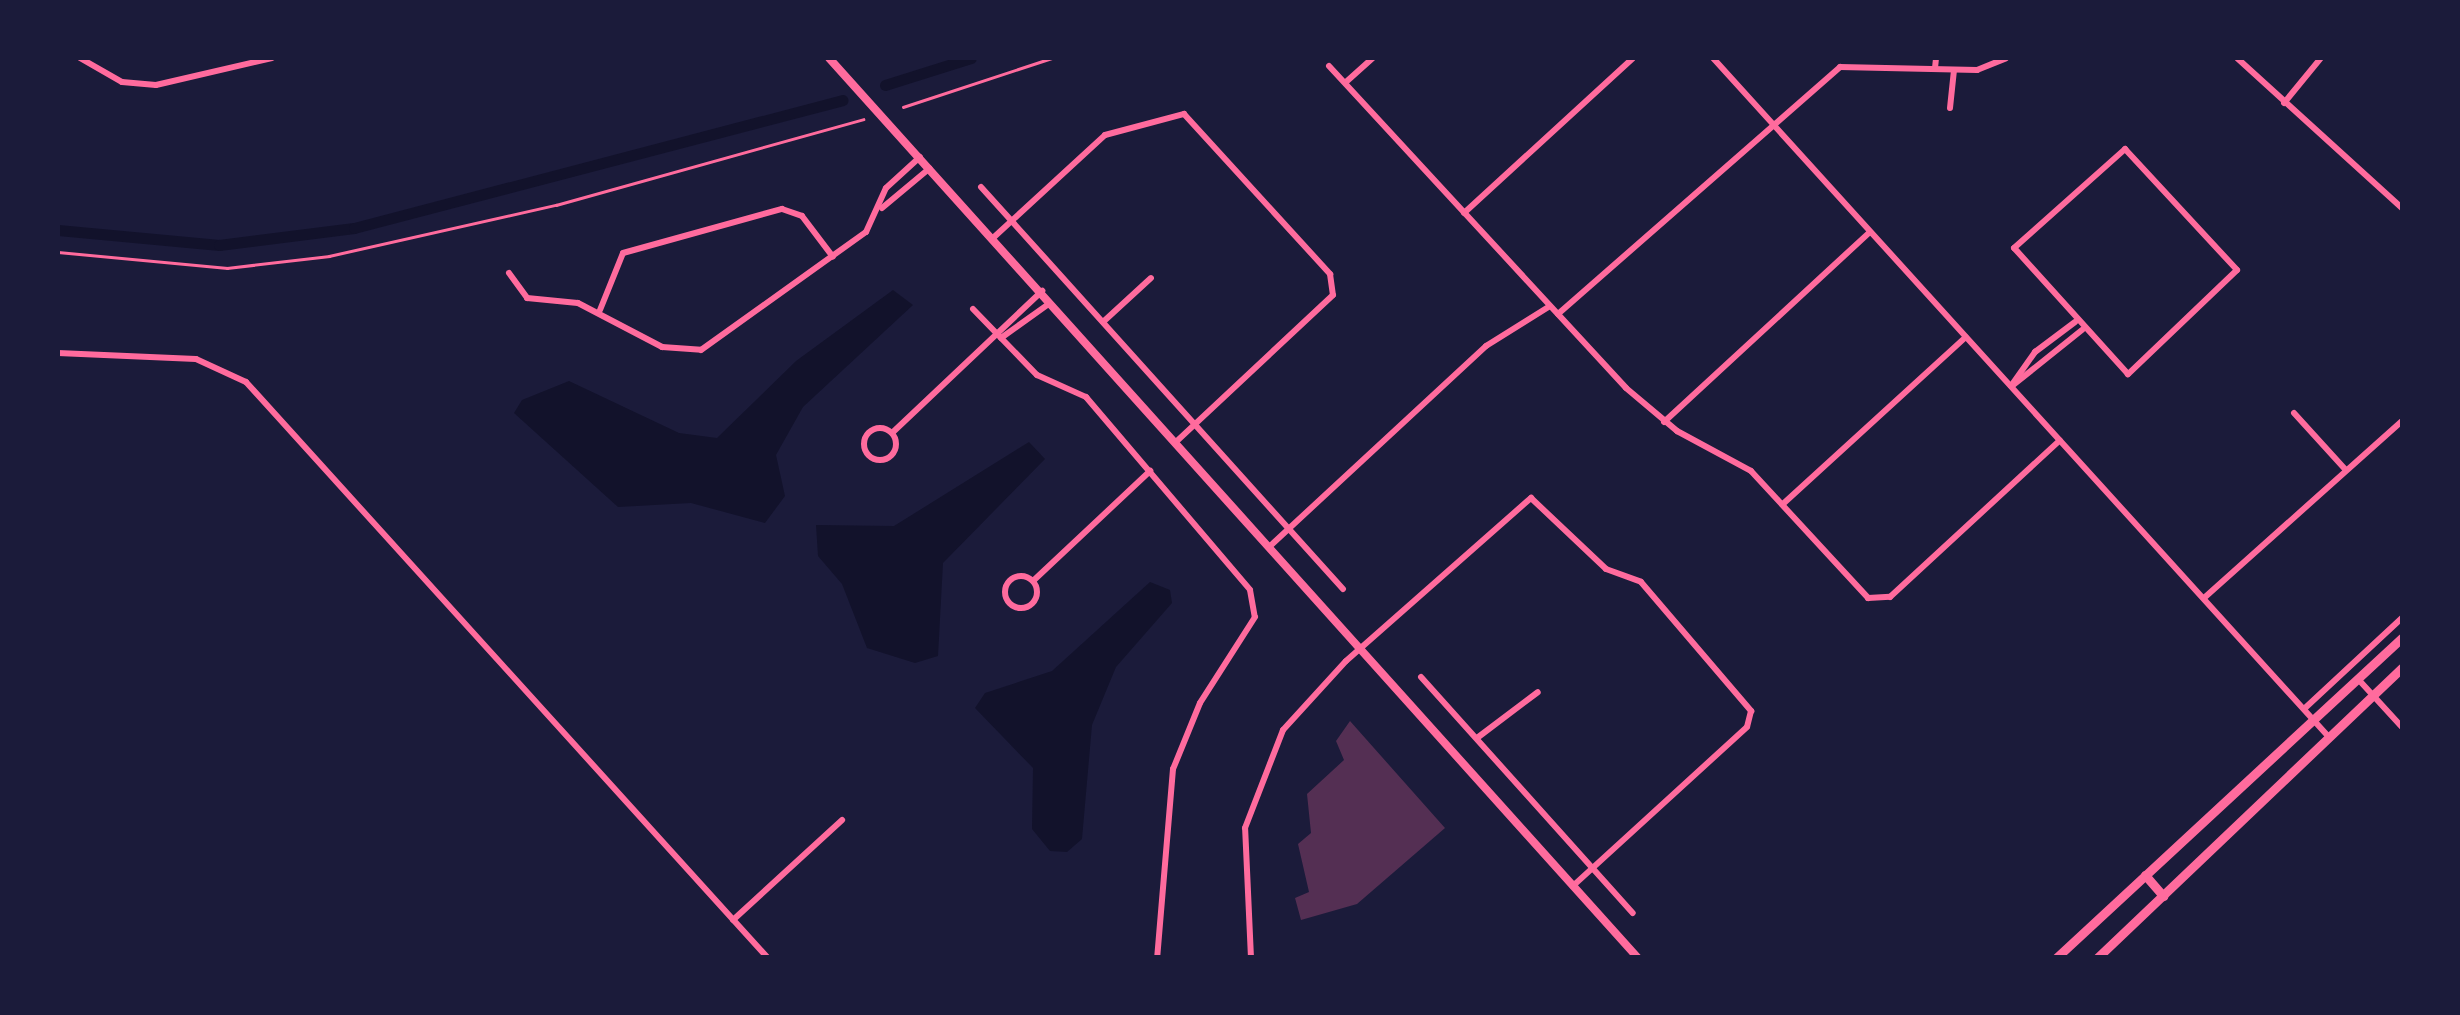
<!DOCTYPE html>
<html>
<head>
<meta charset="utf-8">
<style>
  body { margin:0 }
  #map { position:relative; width:2460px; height:1015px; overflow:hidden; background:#1b1b3a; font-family:Helvetica,sans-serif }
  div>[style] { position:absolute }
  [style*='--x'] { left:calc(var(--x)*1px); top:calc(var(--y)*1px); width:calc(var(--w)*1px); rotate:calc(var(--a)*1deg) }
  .water>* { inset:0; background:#12122b }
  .canal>* { height:11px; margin:-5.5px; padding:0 5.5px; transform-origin:5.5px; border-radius:5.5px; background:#12122b }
  .building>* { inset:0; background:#542f53 }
  .path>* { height:2.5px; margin:-1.25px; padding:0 1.25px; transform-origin:1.25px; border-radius:1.25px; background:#ff6b9d }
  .minor>* { height:6px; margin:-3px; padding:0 3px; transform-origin:3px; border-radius:3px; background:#ff6b9d }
  .minor>.ring { margin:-3px; padding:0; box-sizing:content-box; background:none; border:6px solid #ff6b9d; border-radius:50% }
  .secondary>* { height:8px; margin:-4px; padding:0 4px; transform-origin:4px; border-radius:4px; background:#ff6b9d }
  .primary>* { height:9px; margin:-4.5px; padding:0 4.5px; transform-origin:4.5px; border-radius:4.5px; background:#ff6b9d }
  span { translate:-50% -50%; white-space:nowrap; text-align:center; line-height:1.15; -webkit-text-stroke:10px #1b1b3a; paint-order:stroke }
  .frame { position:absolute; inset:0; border:60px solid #1b1b3a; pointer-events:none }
</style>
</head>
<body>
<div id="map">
  <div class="water">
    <div style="clip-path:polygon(893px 290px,913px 305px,803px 407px,776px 455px,785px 496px,765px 523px,691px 503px,618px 507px,514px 413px,522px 400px,569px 381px,679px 433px,717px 438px,796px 361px)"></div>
    <div style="clip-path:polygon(1029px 442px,1045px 459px,943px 563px,938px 656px,915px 663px,867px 648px,842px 584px,818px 556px,816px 525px,894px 526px)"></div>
    <div style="clip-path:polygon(1150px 582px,1170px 590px,1172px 603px,1116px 667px,1092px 725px,1082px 839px,1067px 852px,1050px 851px,1032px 829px,1033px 768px,975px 708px,985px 693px,1052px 671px)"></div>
  </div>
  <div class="canal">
    <div style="--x:885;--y:85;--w:90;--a:-17.4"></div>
    <div style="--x:58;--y:230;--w:162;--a:5.3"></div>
    <div style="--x:219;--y:245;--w:136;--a:-7.2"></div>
    <div style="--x:354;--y:228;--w:505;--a:-14.67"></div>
  </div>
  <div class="building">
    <div style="clip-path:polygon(1350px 721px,1445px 828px,1357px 904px,1301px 920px,1295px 898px,1309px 892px,1298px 844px,1311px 833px,1307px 794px,1344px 760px,1336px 741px)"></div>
  </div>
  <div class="path">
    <div style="--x:903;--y:107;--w:157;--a:-18.2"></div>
    <div style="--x:58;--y:252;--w:170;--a:5.4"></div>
    <div style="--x:227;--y:268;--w:103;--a:-6.7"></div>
    <div style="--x:329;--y:256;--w:233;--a:-12.7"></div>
    <div style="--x:556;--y:205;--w:319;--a:-15.6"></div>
  </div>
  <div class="minor">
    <div style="--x:80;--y:58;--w:48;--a:29.7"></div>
    <div style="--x:122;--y:82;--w:34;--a:5"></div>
    <div style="--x:156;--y:85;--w:119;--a:-13.1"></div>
    <div style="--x:1713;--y:58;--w:917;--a:47.79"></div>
    <div style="--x:2237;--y:58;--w:223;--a:42.3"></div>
    <div style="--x:1329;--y:66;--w:438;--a:47.3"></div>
    <div style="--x:1626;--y:388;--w:67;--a:40.1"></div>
    <div style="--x:1677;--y:431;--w:84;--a:28.4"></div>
    <div style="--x:1751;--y:471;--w:173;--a:47.3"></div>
    <div style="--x:1868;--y:598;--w:22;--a:-3"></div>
    <div style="--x:1890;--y:597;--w:231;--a:-42.7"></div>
    <div style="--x:1935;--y:68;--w:10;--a:-84"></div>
    <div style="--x:1346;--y:82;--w:36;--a:-42"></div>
    <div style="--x:2284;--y:103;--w:58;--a:-50.6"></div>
    <div style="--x:1950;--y:108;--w:37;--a:-84"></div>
    <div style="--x:2125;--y:149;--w:165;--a:47.2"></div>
    <div style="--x:2237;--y:270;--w:151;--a:136.3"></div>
    <div style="--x:2128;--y:374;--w:170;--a:-132.1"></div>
    <div style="--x:2014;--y:248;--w:149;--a:-41.7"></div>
    <div style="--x:981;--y:187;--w:541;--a:48"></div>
    <div style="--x:882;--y:208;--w:62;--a:-39.8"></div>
    <div style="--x:1464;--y:213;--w:229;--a:-42.5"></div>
    <div style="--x:993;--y:238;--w:152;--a:-42.6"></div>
    <div style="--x:1105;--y:135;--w:82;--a:-14.9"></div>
    <div style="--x:1184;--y:114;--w:217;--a:47.6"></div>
    <div style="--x:1330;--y:274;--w:21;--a:82"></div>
    <div style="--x:1333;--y:295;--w:215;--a:136.9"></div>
    <div style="--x:509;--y:273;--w:31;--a:54"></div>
    <div style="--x:527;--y:298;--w:51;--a:5.6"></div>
    <div style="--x:578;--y:303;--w:95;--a:27.6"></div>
    <div style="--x:662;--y:347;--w:39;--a:4"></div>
    <div style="--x:701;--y:350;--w:203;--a:-35.6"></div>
    <div style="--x:866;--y:232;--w:48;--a:-65.6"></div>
    <div style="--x:886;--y:188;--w:46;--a:-42.4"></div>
    <div style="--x:973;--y:309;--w:92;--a:45.9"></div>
    <div style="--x:1037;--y:375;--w:54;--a:24.2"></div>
    <div style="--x:1086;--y:397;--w:253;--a:49.6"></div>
    <div style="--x:1250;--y:590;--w:27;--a:80"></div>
    <div style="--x:1255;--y:617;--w:102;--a:122.6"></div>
    <div style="--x:1200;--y:703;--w:71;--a:112.2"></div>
    <div style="--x:1173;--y:769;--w:190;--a:94.8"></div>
    <div style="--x:600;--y:310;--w:61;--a:-68"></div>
    <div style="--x:623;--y:253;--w:165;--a:-15.5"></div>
    <div style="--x:782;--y:209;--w:21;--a:19"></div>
    <div style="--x:802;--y:216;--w:51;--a:52.9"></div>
    <div style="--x:1558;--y:314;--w:375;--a:-41.2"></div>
    <div style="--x:1840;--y:67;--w:137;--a:1.3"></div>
    <div style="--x:1977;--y:70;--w:31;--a:-22"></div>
    <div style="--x:1103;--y:322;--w:65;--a:-42.5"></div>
    <div style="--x:1001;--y:338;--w:60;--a:-35.5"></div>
    <div style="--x:58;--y:353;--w:138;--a:2.5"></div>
    <div style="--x:196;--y:359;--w:55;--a:24.7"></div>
    <div style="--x:246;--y:382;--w:777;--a:47.82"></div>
    <div style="--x:2011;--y:386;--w:42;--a:-54.8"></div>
    <div style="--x:2035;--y:352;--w:50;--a:-36.9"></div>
    <div style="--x:2012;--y:386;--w:90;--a:-38.7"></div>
    <div style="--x:2294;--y:413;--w:76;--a:47.7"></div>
    <div style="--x:1664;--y:422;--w:280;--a:-42.7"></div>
    <div class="ring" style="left:864px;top:428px;width:26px;height:26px"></div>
    <div style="--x:892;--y:433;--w:207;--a:-43.4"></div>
    <div style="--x:1784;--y:503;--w:246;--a:-42.4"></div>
    <div style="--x:1269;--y:547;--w:296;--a:-42.8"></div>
    <div style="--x:1486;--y:346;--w:75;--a:-32"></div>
    <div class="ring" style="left:1005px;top:576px;width:26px;height:26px"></div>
    <div style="--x:1033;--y:581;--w:161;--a:-43.2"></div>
    <div style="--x:2204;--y:598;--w:266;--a:-41.8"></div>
    <div style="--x:1421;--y:677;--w:317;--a:48.1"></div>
    <div style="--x:2358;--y:679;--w:65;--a:47.5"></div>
    <div style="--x:2304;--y:709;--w:134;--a:-42.9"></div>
    <div style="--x:1477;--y:738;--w:76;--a:-37"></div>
    <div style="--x:733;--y:920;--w:148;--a:-42.5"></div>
    <div style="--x:1068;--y:958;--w:44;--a:0"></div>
    <div style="--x:1251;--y:958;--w:130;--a:-92.6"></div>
    <div style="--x:1245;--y:828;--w:105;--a:-68.8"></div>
    <div style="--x:1283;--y:730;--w:93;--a:-47.6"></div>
    <div style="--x:1346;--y:661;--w:247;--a:-41.4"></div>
    <div style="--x:1531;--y:498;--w:103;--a:43.4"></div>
    <div style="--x:1606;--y:569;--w:37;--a:20"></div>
    <div style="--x:1641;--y:582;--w:170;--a:49.5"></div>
    <div style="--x:1751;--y:711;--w:16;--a:104"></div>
    <div style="--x:1747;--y:727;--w:236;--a:137.6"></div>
  </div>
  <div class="secondary">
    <div style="--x:829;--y:58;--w:1210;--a:48.05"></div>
  </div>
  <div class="primary">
    <div style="--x:2145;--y:875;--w:28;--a:49"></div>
    <div style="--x:2056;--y:958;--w:471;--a:-42.8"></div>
    <div style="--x:2097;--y:958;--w:421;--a:-43.6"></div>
  </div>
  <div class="frame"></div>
</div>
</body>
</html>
